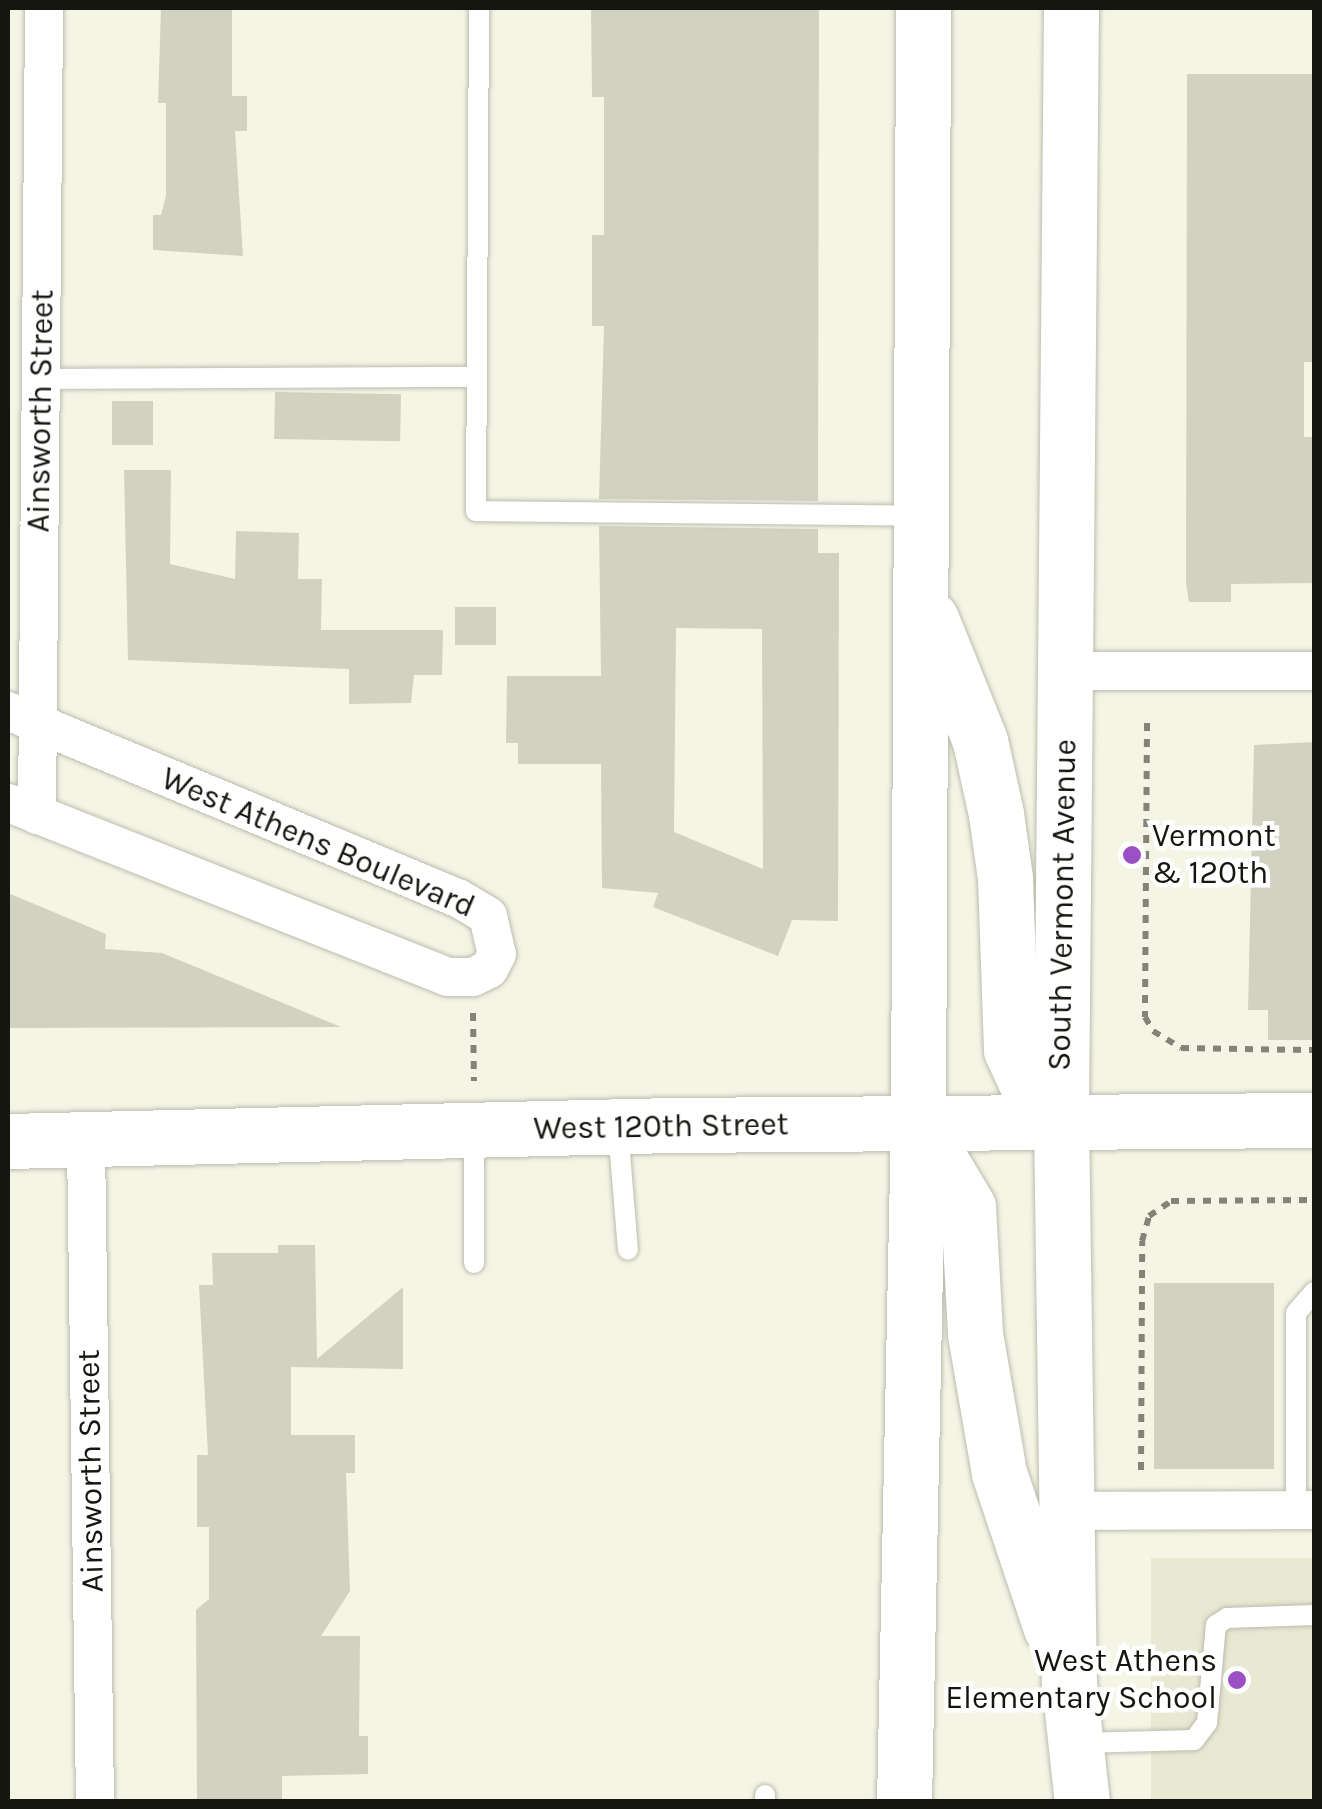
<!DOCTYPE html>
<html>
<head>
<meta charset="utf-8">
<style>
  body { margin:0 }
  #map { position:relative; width:1322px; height:1809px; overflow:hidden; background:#f5f5e6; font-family:Karla,sans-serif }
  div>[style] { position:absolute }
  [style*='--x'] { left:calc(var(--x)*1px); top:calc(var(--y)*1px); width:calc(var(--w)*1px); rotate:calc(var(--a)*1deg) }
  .built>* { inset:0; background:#e9e8d2; transform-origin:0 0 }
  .building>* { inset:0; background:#d2d2c3; transform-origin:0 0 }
  .path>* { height:6px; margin-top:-3px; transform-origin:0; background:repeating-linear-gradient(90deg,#838379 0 8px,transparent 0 16px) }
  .roads { filter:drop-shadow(0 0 2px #bcbcae) drop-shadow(0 0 2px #bcbcae) }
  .lane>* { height:20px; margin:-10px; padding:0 10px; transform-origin:10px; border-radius:10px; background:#fff }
  .street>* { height:38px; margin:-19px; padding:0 19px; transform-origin:19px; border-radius:19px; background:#fff }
  .secondary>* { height:55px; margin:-27.5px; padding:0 27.5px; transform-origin:27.5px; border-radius:27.5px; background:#fff }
  .primary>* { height:55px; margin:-27.5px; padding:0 27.5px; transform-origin:27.5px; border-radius:27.5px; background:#fff }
  .dots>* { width:28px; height:28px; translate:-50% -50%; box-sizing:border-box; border:5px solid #fff; border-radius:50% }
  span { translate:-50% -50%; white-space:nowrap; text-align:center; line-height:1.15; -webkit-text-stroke:9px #fff; paint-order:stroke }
  .street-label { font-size:32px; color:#161611 }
  .poi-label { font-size:32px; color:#161611 }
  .left { translate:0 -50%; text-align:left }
  .right { translate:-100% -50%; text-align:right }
  .frame { position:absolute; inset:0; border:10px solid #161611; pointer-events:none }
</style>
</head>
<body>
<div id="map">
  <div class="built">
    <div style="left:1151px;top:1558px;width:163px;height:244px"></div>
  </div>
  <div class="building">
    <div style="clip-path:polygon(161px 8px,232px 8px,232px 96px,247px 96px,247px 131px,235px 131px,243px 256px,153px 250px,153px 215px,161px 215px,166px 196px,166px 103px,158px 103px)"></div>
    <div style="clip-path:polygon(591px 8px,819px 8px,818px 501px,599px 499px,604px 326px,592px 326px,592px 235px,604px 235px,604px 97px,592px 97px)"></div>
    <div style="clip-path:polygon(1187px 74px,1314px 74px,1314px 362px,1304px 362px,1304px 437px,1314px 437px,1314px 583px,1231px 584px,1231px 602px,1189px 602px,1186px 583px)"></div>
    <div style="left:275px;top:392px;width:126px;height:47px;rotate:1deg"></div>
    <div style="left:112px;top:401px;width:41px;height:44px"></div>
    <div style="clip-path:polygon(124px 470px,171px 470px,170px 564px,235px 579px,236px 531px,299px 533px,298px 579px,322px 579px,321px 630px,443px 630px,442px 675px,414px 675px,411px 703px,349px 704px,349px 669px,128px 660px)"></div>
    <div style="clip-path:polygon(evenodd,599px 526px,818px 529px,818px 553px,839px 553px,838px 921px,792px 920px,778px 956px,653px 907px,658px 893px,602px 888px,601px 764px,518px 764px,518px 743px,506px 743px,507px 676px,601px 676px,599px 526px,676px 628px,762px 629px,763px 869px,674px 832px,676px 628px)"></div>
    <div style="left:455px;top:607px;width:41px;height:38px"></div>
    <div style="clip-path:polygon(1314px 742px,1314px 1040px,1268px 1040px,1268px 1010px,1248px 1010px,1254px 745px)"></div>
    <div style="clip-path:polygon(8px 893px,106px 934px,105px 949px,162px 953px,341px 1027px,8px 1028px)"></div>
    <div style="clip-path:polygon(278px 1245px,315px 1245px,317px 1359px,403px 1287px,403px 1369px,291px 1367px,291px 1435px,355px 1435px,355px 1473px,346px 1473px,350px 1591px,321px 1636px,360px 1636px,359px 1736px,368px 1736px,368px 1774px,282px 1776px,282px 1802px,197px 1802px,196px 1610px,209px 1599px,209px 1527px,197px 1527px,197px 1455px,208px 1455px,199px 1285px,213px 1285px,212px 1253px,278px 1253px)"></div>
    <div style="left:1154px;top:1283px;width:120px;height:186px"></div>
  </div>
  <div class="path">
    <div style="--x:1147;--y:723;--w:294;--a:90.4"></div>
    <div style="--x:1145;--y:1017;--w:16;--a:60"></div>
    <div style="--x:1153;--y:1031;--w:33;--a:31"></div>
    <div style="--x:1181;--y:1048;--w:133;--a:0.9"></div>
    <div style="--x:473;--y:1013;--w:68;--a:89.2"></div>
    <div style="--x:1141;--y:1470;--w:229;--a:-89.7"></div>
    <div style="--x:1142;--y:1241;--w:26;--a:-74"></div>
    <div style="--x:1149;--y:1216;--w:27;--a:-34"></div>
    <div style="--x:1171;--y:1201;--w:143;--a:-0.4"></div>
  </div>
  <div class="roads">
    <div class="lane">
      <div style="--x:479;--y:8;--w:503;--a:90.34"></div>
      <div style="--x:476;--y:511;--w:441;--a:0.6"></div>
      <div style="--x:41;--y:379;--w:436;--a:-0.3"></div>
      <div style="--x:618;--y:1129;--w:121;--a:85.3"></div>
      <div style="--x:474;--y:1133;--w:130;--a:90"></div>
      <div style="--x:1296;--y:1511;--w:198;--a:-90"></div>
      <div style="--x:1296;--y:1313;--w:28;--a:-49"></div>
      <div style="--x:1079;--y:1743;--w:115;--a:-1.5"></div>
      <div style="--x:1194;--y:1740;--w:21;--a:-53"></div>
      <div style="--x:1207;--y:1723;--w:98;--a:-84.8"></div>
      <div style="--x:1216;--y:1625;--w:13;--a:-32"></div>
      <div style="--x:1227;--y:1618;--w:87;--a:-2"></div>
      <div style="--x:765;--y:1795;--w:7;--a:90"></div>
    </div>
    <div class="street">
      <div style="--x:1065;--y:671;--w:249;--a:0"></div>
      <div style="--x:8;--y:711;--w:487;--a:22.6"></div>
      <div style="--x:458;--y:898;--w:35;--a:31"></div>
      <div style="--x:488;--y:916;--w:39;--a:77"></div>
      <div style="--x:497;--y:954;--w:17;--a:118"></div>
      <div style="--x:489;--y:969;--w:18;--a:153"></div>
      <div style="--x:473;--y:977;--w:25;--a:180"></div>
      <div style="--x:448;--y:977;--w:473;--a:-158.4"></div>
      <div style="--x:37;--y:815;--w:807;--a:-89.5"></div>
      <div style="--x:86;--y:1141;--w:661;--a:89.22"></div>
      <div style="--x:1065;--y:1511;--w:249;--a:-0.2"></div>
    </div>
    <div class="secondary">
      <div style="--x:8;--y:1141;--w:665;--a:-1.38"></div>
      <div style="--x:673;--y:1125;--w:641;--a:-0.45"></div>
    </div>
    <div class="primary">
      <div style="--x:1071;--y:8;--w:1112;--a:90.52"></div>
      <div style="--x:1061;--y:1120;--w:563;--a:89.19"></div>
      <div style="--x:1069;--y:1683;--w:120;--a:83.8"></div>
      <div style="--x:931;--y:619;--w:131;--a:68.1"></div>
      <div style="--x:980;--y:741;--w:75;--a:77.6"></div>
      <div style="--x:996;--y:814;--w:65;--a:82"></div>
      <div style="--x:1005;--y:878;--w:172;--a:88"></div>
      <div style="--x:1011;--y:1050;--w:60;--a:65.2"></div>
      <div style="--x:1036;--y:1104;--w:30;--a:33"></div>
      <div style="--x:918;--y:1123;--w:98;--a:59.2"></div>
      <div style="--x:968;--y:1207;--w:127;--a:86.8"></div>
      <div style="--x:975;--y:1334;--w:141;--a:80.2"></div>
      <div style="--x:999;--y:1473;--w:163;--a:71.5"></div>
      <div style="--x:904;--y:1802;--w:679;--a:-88.82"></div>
      <div style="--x:918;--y:1123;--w:1115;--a:-89.74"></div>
    </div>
  </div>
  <div class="dots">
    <div style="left:1132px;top:855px;background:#9b51c4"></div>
    <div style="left:1237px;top:1680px;background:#9b51c4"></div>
  </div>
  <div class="street-label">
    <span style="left:41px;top:411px;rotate:-89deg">Ainsworth Street</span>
    <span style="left:318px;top:843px;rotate:23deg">West Athens Boulevard</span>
    <span style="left:1063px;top:905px;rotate:-89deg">South Vermont Avenue</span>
    <span style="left:661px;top:1127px;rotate:-1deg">West 120th Street</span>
    <span style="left:91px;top:1471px;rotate:-91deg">Ainsworth Street</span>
  </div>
  <div class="poi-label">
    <span class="left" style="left:1152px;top:855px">Vermont<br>&amp; 120th</span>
    <span class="right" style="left:1217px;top:1680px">West Athens<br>Elementary School</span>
  </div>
  <div class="frame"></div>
</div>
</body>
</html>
